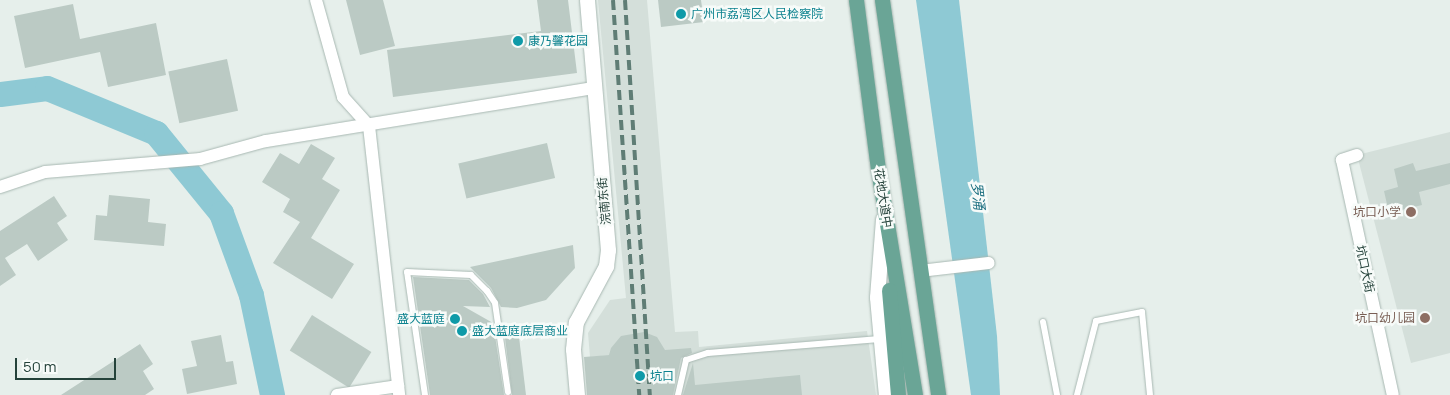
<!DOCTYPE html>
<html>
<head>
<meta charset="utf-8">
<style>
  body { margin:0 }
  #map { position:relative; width:1450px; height:395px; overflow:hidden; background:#e6efeb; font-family:Manrope,"Noto Sans SC",sans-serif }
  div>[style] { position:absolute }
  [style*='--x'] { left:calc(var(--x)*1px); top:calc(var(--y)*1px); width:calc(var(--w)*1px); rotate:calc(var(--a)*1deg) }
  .built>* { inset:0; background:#d4dfda }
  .water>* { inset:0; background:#8ec9d4 }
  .river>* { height:25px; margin:-12.5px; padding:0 12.5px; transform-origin:12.5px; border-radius:12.5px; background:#8ec9d4 }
  .building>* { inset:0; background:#bbcac4; transform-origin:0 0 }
  .roads { filter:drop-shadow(0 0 1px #a8b8b2) drop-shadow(0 0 1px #a8b8b2) }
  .lane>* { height:6px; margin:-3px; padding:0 3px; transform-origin:3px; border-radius:3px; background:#fff }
  .street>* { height:12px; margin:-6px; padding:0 6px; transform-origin:6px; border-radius:6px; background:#fff }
  .secondary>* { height:15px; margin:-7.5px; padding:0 7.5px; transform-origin:7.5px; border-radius:7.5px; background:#fff }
  .primary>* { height:15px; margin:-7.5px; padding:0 7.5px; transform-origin:7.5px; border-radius:7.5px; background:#6aa596 }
  .rail>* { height:4px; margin-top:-2px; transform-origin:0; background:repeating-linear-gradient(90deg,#5f7d75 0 10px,transparent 0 15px) }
  .dots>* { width:14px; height:14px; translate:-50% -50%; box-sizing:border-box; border:2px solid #f7fbf9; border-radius:50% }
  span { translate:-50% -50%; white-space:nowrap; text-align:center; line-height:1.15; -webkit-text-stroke:5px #f7fbf9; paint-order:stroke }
  .culture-label { font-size:12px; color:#0d838f }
  .left { translate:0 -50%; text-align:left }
  .right { translate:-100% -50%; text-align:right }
  .street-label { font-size:12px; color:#24423a }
  .education-label { font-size:12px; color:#785e54 }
  .water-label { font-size:14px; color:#1c6f80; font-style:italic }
  .scale { position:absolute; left:15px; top:358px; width:101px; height:22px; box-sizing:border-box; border:2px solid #24423a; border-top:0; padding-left:6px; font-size:15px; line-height:18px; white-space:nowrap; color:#24423a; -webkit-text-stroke:4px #f7fbf9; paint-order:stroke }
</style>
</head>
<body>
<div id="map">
  <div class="built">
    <div style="clip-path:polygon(598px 0,647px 0,675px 332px,698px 331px,699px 347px,867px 331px,876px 395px,668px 395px,665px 350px,590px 357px,588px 333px,610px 300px,626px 298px)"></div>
    <div style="clip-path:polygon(1450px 132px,1450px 353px,1411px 363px,1357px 155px)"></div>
  </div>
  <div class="water">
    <div style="clip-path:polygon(916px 0,959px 0,997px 336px,1000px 395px,971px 395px)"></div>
  </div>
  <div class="river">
    <div style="--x:0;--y:94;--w:47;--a:-7.3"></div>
    <div style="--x:47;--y:88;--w:118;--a:22.4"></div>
    <div style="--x:156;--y:133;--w:103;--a:50.9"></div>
    <div style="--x:221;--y:213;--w:87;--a:69.9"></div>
    <div style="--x:251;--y:295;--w:102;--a:78.1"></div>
  </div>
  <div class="building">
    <div style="clip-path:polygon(346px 0,383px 0,395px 46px,360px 55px)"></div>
    <div style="clip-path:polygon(537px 0,568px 0,577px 73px,393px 97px,387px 50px,541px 31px)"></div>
    <div style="clip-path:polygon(658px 0,701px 0,704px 22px,661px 27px)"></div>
    <div style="clip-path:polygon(73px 4px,80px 39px,156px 23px,166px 75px,108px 87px,100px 52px,25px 68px,14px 16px)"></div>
    <div style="left:227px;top:59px;width:53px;height:60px;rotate:78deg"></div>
    <div style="left:547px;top:143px;width:36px;height:91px;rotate:77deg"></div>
    <div style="clip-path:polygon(311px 144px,335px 158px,322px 179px,340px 190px,311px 238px,354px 264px,332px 299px,273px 263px,300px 222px,283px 212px,290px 199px,262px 182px,280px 153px,299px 164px)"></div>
    <div style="clip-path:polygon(1413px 163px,1416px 171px,1450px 163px,1450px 184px,1419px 192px,1422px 205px,1389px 213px,1384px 191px,1398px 187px,1394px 169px)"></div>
    <div style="clip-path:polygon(109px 195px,150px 199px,148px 222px,166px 224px,164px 246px,94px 240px,96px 215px,107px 216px)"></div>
    <div style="clip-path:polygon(54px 196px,67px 216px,57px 223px,68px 240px,38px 261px,27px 244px,5px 258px,16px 275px,0 286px,0 231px)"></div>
    <div style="clip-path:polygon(573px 245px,575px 268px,546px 300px,517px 308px,501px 307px,491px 288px,470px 267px)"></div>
    <div style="clip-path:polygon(413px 277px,469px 280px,483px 294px,490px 307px,463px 306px,493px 323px,504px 395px,430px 395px)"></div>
    <div style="left:312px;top:315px;width:70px;height:42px;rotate:32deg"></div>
    <div style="clip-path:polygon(504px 329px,519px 337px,526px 395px,512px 395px)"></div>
    <div style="clip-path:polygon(644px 332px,657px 337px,665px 350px,691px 348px,692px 353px,681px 358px,673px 395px,587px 395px,584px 357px,609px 355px,611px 348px,621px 336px)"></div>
    <div style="clip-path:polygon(221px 335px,226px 362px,233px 361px,237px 384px,187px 394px,182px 369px,197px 366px,191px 341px)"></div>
    <div style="clip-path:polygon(140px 344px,153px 364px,143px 371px,154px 389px,145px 395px,61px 395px)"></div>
    <div style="clip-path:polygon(693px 363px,695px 385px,800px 375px,802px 395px,683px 395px)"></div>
  </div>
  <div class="roads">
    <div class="lane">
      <div style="--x:1043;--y:322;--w:74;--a:79.1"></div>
      <div style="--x:425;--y:395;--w:124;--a:-98.3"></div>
      <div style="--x:407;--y:272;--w:64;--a:2.7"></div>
      <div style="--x:471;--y:275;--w:23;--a:45"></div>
      <div style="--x:487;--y:291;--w:14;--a:56"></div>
      <div style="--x:495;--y:303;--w:90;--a:81.7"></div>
      <div style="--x:678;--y:395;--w:36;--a:-77"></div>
      <div style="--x:686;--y:360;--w:23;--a:-18"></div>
      <div style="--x:708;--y:353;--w:172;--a:-4.7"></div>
      <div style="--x:1077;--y:395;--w:76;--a:-75.6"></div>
      <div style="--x:1096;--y:321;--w:47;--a:-11.1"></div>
      <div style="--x:1142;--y:312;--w:83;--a:84.5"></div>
    </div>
    <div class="street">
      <div style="--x:316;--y:0;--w:101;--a:74.4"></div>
      <div style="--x:343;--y:97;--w:39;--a:48"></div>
      <div style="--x:369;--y:126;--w:271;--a:83.6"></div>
      <div style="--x:1357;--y:155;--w:16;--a:162"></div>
      <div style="--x:1342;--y:160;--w:240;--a:77.8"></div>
      <div style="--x:0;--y:187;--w:47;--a:-18.4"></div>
      <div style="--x:45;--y:172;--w:156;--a:-4.8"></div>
      <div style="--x:200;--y:159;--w:68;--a:-15.3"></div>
      <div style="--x:266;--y:141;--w:332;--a:-9.2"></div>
      <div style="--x:920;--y:271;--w:69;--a:-6.6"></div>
      <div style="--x:337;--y:395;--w:62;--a:-8.4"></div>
    </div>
    <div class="secondary">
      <div style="--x:883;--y:219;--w:78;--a:94.4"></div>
      <div style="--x:877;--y:297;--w:98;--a:84.8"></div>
      <div style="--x:577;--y:395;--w:46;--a:-95"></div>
      <div style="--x:573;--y:349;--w:27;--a:-84"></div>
      <div style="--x:576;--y:322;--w:64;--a:-61.8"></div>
      <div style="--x:606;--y:266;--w:16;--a:-83"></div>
      <div style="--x:608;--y:250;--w:251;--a:-94.8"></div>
    </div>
    <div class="primary">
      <div style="--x:856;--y:0;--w:170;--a:82.6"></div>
      <div style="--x:878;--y:169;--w:229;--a:80.7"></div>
      <div style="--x:882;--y:0;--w:399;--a:81.9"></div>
      <div style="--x:889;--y:290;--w:105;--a:85.1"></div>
    </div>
  </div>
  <div class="rail">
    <div style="--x:613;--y:0;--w:396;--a:86.2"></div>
    <div style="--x:625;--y:0;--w:396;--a:86.4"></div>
  </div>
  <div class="dots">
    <div style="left:681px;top:14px;background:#0f9aa8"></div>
    <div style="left:518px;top:41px;background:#0f9aa8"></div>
    <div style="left:1411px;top:212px;background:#8d6e63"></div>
    <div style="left:1425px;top:318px;background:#8d6e63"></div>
    <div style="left:455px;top:319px;background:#0f9aa8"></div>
    <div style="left:462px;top:331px;background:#0f9aa8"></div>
    <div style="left:640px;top:376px;background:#0f9aa8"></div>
  </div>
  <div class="culture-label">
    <span class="left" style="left:691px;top:14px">广州市荔湾区人民检察院</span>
    <span class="left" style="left:528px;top:41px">康乃馨花园</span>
    <span class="right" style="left:445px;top:319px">盛大蓝庭</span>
    <span class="left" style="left:472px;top:331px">盛大蓝庭底层商业</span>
    <span class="left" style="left:650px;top:376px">坑口</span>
  </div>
  <div class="street-label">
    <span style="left:883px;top:198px;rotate:81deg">花地大道中</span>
    <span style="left:604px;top:201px;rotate:-95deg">浣南东街</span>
    <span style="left:1365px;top:269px;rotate:78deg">坑口大街</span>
  </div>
  <div class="education-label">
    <span class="right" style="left:1401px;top:212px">坑口小学</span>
    <span class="right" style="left:1415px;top:318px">坑口幼儿园</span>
  </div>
  <div class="water-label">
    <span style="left:978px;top:196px;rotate:83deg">罗涌</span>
  </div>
  <div class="scale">50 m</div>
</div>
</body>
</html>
